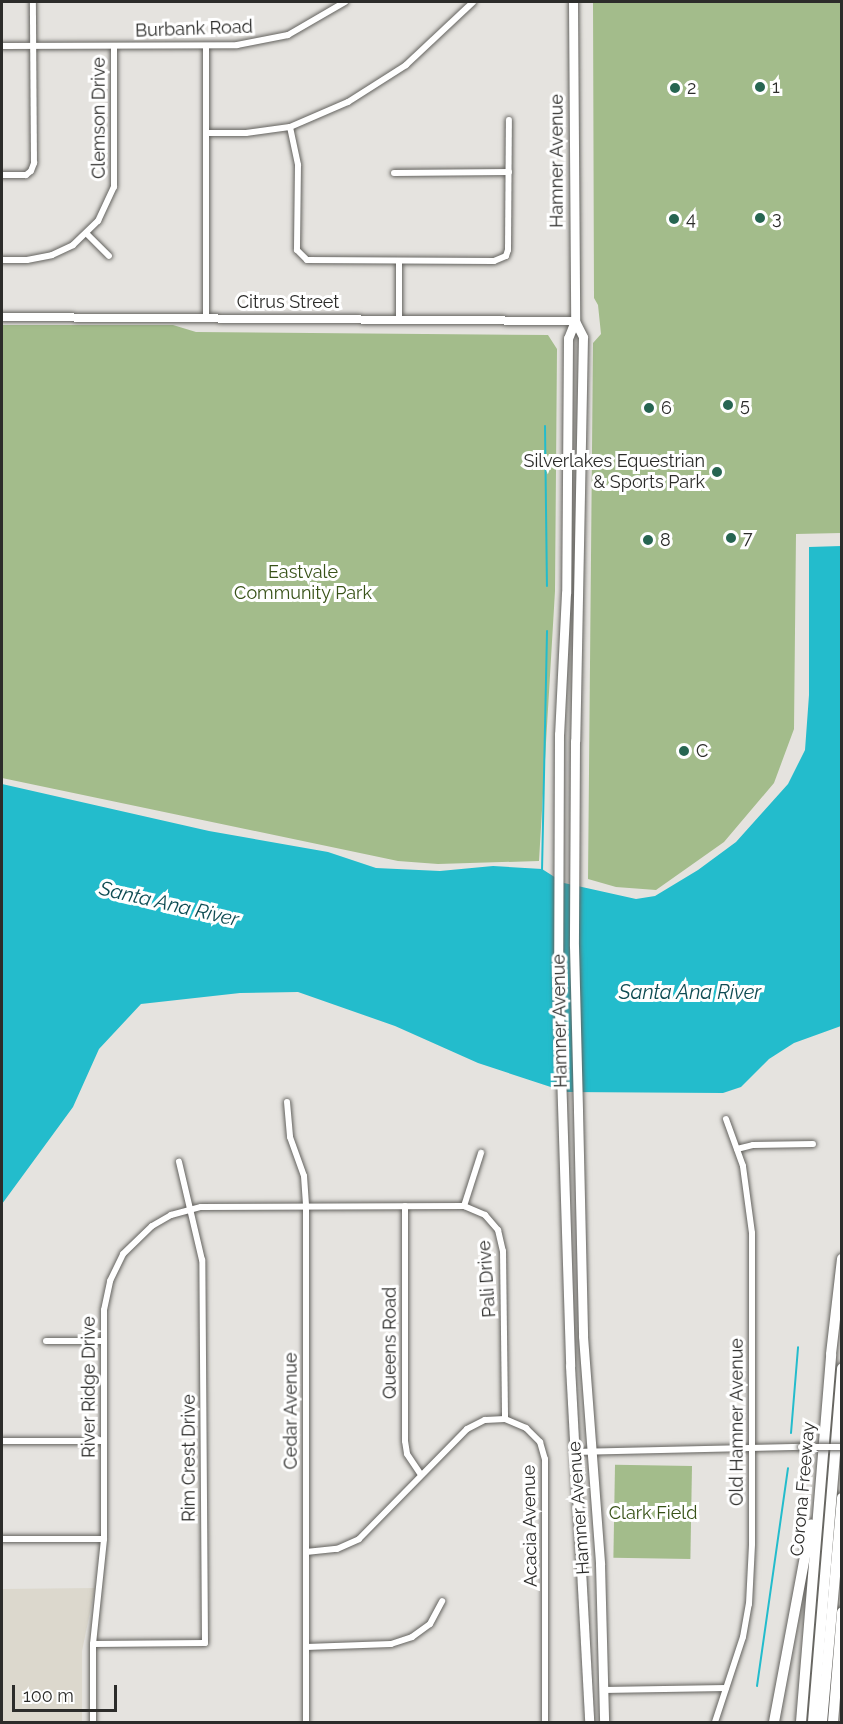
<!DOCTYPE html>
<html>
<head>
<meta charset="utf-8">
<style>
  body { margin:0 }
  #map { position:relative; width:843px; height:1724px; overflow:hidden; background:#e5e3df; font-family:Raleway,sans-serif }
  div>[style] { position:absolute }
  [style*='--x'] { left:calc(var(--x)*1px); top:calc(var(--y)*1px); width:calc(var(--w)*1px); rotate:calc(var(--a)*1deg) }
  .built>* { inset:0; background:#dcd8cd }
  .green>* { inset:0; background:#a3bc8b; transform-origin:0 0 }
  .water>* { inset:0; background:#23bccc }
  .stream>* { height:2px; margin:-1px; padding:0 1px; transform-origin:1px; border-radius:1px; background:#23bccc }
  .roads { filter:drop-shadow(0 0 2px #63625e) drop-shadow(0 0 2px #63625e) }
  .street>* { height:6px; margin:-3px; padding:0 3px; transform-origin:3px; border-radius:3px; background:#fff }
  .secondary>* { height:8px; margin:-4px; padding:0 4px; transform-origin:4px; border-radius:4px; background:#fff }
  .primary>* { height:9px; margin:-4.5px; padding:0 4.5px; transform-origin:4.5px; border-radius:4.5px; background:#fff }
  .highway>* { height:10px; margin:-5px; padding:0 5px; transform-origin:5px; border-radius:5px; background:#fff }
  .bridges { filter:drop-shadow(0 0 2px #63625e) drop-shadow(0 0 2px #63625e) }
  .street-bridge>* { height:6px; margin:-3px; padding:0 3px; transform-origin:3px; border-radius:3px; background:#fff }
  .dots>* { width:16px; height:16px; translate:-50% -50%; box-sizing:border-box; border:3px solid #fff; border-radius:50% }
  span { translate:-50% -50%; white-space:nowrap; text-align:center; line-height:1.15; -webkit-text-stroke:6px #fff; paint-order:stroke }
  .street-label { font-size:18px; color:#2c2c2a }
  .poi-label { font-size:18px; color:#2c2c2a }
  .left { translate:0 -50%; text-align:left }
  .right { translate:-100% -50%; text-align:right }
  .park-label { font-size:18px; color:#385218 }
  .water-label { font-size:20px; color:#0f4c53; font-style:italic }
  .frame { position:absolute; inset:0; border:3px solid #2c2c2a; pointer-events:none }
  .scale { position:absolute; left:12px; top:1685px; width:105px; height:27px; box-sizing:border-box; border:3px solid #2c2c2a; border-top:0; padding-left:8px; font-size:18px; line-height:21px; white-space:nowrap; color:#2c2c2a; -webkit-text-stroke:4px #fff; paint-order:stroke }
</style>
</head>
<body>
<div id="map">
  <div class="built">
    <div style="clip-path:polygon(95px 1588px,82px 1651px,82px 1722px,2px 1722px,2px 1589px)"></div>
  </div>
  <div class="green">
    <div style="clip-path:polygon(593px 2px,841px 2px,841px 533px,796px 534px,794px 729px,774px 783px,724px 842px,656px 890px,616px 887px,588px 879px,593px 343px,601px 334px,598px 305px,594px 298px)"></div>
    <div style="clip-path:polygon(2px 325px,173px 325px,196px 332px,548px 335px,557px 349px,555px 591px,539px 861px,438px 864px,398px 861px,2px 778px)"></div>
    <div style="left:692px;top:1466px;width:93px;height:77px;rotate:91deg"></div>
  </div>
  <div class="water">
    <div style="clip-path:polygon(841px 546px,841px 1026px,794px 1043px,769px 1059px,741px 1087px,723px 1093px,566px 1092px,478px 1063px,395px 1026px,298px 992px,240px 993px,141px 1004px,99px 1049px,73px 1107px,2px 1204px,2px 784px,209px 831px,328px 852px,376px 868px,440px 871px,493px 866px,542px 869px,564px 883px,636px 899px,655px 896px,698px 870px,736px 842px,788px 784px,805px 750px,809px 695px,809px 547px)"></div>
  </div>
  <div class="stream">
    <div style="--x:545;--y:426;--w:160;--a:89.3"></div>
    <div style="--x:542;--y:871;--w:240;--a:-88.8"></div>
    <div style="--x:791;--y:1433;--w:86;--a:-85.3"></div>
    <div style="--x:757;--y:1686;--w:220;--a:-81.9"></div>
  </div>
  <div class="roads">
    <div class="street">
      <div style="--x:2;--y:46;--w:235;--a:-0.2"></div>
      <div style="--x:237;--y:45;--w:52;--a:-11.1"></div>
      <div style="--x:288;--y:35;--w:66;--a:-30.1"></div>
      <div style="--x:206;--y:46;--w:273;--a:90"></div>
      <div style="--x:290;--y:127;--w:39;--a:78"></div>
      <div style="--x:298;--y:165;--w:85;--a:90.7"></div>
      <div style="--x:297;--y:250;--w:14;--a:45"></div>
      <div style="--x:307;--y:260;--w:187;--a:0.3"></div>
      <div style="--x:494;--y:261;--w:13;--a:-23"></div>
      <div style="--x:506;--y:256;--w:6;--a:-72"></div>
      <div style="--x:508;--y:250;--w:130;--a:-89.6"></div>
      <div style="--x:207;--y:133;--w:39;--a:0"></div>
      <div style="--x:246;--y:133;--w:44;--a:-7.8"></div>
      <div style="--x:290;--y:127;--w:63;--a:-23.3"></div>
      <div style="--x:348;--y:102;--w:69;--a:-32.5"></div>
      <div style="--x:406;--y:65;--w:92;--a:-43.2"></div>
      <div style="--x:394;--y:173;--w:115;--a:-0.5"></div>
      <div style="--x:2;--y:175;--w:24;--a:0"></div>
      <div style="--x:26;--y:175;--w:6;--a:-39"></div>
      <div style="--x:31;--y:171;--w:9;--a:-69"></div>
      <div style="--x:34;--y:163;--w:161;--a:-90.4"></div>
      <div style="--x:87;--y:234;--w:31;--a:45"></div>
      <div style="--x:2;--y:260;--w:25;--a:0"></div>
      <div style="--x:27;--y:260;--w:25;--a:-11"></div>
      <div style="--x:52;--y:255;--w:23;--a:-25"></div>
      <div style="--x:73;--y:245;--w:35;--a:-44"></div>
      <div style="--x:98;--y:221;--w:38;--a:-65"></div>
      <div style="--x:114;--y:187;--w:141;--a:-90"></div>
      <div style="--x:399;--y:261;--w:58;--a:90"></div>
      <div style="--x:287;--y:1102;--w:35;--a:85"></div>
      <div style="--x:290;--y:1137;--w:41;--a:70.3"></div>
      <div style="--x:304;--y:1176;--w:30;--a:86"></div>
      <div style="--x:306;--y:1206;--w:516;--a:90"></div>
      <div style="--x:737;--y:1149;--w:16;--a:-14"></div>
      <div style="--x:753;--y:1145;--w:60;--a:-1"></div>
      <div style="--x:405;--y:1206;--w:235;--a:90"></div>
      <div style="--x:405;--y:1441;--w:13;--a:81"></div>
      <div style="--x:407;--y:1454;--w:25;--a:56"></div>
      <div style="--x:464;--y:1206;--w:56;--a:-72.2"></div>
      <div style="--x:46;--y:1341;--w:58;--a:0"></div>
      <div style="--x:2;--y:1441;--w:102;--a:0"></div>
      <div style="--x:576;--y:1452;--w:225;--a:-1.3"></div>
      <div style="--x:2;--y:1539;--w:102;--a:0"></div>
      <div style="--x:306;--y:1552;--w:31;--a:-6"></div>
      <div style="--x:337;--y:1549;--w:24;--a:-24"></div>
      <div style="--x:359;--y:1539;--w:154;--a:-45.5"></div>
      <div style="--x:467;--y:1429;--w:20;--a:-27"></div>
      <div style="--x:485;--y:1420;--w:20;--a:-3"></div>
      <div style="--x:505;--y:1419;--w:23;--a:23"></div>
      <div style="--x:526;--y:1428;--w:20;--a:45"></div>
      <div style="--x:540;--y:1442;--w:18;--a:74"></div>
      <div style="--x:545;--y:1459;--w:263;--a:90"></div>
      <div style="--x:93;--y:1644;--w:112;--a:-0.5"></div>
      <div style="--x:205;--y:1643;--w:383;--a:-90.4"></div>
      <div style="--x:202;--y:1260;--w:101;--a:-103.2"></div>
      <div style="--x:306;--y:1647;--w:85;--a:-2"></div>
      <div style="--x:391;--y:1644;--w:22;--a:-18"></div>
      <div style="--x:412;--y:1637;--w:22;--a:-36"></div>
      <div style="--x:430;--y:1624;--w:26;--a:-62"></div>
      <div style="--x:603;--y:1690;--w:123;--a:-0.9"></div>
      <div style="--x:93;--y:1722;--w:78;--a:-90"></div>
      <div style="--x:93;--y:1644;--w:106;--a:-84"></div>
      <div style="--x:104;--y:1539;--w:229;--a:-90"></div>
      <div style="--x:104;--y:1310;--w:30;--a:-78"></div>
      <div style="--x:110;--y:1281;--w:30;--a:-64"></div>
      <div style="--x:123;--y:1254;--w:40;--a:-44"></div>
      <div style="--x:152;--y:1226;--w:22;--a:-30"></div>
      <div style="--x:171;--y:1215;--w:31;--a:-15"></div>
      <div style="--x:201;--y:1207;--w:263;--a:-0.2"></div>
      <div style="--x:464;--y:1206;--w:23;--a:23"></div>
      <div style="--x:485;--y:1215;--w:20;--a:49"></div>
      <div style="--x:498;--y:1230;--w:22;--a:77"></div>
      <div style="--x:503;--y:1251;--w:168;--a:89.3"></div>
      <div style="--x:715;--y:1722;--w:89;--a:-71.8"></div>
      <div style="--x:743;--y:1637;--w:34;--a:-80"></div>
      <div style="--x:749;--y:1604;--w:60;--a:-87.1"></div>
      <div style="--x:752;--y:1544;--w:311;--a:-90"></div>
      <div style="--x:752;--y:1233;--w:68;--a:-97.7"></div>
      <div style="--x:743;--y:1166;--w:50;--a:-109.9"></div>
    </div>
    <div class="secondary">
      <div style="--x:2;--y:317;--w:573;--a:0.4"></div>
    </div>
    <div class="primary">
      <div style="--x:573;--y:2;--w:319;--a:89.6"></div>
      <div style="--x:575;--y:321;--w:18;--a:112"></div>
      <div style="--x:568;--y:338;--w:255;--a:90.4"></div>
      <div style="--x:566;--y:593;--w:141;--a:92.8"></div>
      <div style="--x:559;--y:734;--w:243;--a:90.2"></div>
      <div style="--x:558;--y:977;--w:389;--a:88.2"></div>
      <div style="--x:570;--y:1366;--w:357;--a:86.9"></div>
      <div style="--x:575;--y:321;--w:18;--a:63"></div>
      <div style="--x:583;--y:337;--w:404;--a:91.1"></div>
      <div style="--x:575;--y:741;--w:205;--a:90.3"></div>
      <div style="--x:574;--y:946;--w:165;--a:88.6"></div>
      <div style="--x:578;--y:1111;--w:225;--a:88.7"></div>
      <div style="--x:583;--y:1336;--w:229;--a:85.7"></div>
      <div style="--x:600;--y:1564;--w:158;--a:88.5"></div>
    </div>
    <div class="highway">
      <div style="--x:774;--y:1722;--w:201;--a:-79.4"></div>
      <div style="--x:801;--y:1722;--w:369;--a:-85.3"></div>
      <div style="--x:831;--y:1354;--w:96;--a:-83.4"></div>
      <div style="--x:813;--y:1722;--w:355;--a:-85.3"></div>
      <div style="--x:822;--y:1722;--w:225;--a:-84.9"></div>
      <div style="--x:833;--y:1722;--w:110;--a:-85.3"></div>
    </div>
  </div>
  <div class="bridges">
    <div class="street-bridge">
      <div style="--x:801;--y:1447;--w:41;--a:0"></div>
    </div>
  </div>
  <div class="dots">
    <div style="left:760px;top:87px;background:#266551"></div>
    <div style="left:675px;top:88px;background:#266551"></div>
    <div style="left:760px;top:218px;background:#266551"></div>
    <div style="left:674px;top:219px;background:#266551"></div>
    <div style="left:728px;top:405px;background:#266551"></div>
    <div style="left:649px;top:408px;background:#266551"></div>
    <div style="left:717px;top:472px;background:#266551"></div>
    <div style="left:731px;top:538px;background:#266551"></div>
    <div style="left:648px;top:540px;background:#266551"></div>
    <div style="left:684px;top:751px;background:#266551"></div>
  </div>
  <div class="street-label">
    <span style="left:194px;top:29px;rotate:-2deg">Burbank Road</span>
    <span style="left:99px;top:118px;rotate:-90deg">Clemson Drive</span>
    <span style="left:557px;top:161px;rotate:-90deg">Hamner Avenue</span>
    <span style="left:288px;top:302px">Citrus Street</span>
    <span style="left:560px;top:1021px;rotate:-91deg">Hamner Avenue</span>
    <span style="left:487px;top:1279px;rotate:-94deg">Pali Drive</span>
    <span style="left:390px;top:1343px;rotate:-90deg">Queens Road</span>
    <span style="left:89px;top:1387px;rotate:-90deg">River Ridge Drive</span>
    <span style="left:291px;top:1411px;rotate:-90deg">Cedar Avenue</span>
    <span style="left:737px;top:1422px;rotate:-90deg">Old Hamner Avenue</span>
    <span style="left:189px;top:1458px;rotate:-90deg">Rim Crest Drive</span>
    <span style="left:803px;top:1489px;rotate:-85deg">Corona Freeway</span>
    <span style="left:579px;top:1508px;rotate:-94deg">Hamner Avenue</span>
    <span style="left:530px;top:1526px;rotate:-91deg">Acacia Avenue</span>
  </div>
  <div class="poi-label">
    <span class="left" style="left:772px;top:87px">1</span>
    <span class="left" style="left:687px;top:88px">2</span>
    <span class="left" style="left:772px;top:218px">3</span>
    <span class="left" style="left:686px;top:219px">4</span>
    <span class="left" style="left:740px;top:405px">5</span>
    <span class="left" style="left:661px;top:408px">6</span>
    <span class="right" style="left:705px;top:472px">Silverlakes Equestrian<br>&amp; Sports Park</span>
    <span class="left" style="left:743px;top:538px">7</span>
    <span class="left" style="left:660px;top:540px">8</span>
    <span class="left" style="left:696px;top:751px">C</span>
  </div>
  <div class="park-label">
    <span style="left:303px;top:583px">Eastvale<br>Community Park</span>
    <span style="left:653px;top:1513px">Clark Field</span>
  </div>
  <div class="water-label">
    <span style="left:169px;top:904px;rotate:13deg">Santa Ana River</span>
    <span style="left:690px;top:992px">Santa Ana River</span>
  </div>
  <div class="frame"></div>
  <div class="scale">100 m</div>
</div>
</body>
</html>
